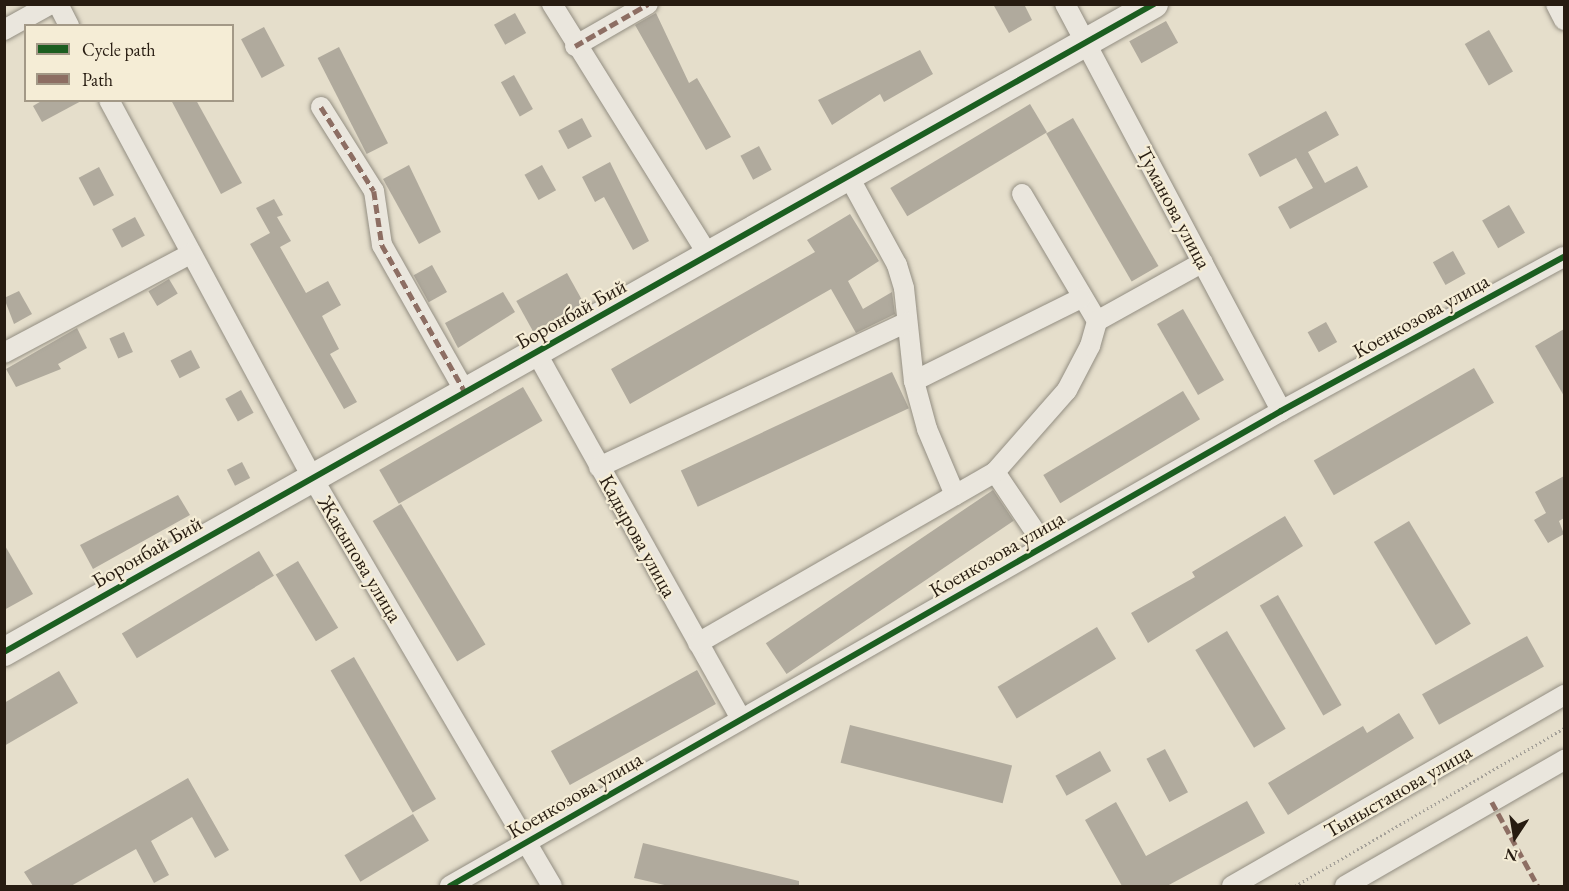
<!DOCTYPE html>
<html>
<head>
<meta charset="utf-8">
<style>
  body { margin:0 }
  #map { position:relative; width:1569px; height:891px; overflow:hidden; background:#e5decb; font-family:"EB Garamond",serif }
  div>[style] { position:absolute }
  [style*='--x'] { left:calc(var(--x)*1px); top:calc(var(--y)*1px); width:calc(var(--w)*1px); rotate:calc(var(--a)*1deg) }
  .building>* { inset:0; background:#b0aa9d; transform-origin:0 0 }
  .path>* { height:3px; margin-top:-1.5px; transform-origin:0; background:repeating-linear-gradient(90deg,#a5a199 0 1.5px,transparent 0 4.5px) }
  .roads { filter:drop-shadow(0 0 2px #938e82) drop-shadow(0 0 2px #938e82) }
  .street>* { height:20px; margin:-10px; padding:0 10px; transform-origin:10px; border-radius:10px; background:#eae6dd }
  .secondary>* { height:28px; margin:-14px; padding:0 14px; transform-origin:14px; border-radius:14px; background:#eae6dd }
  .quiet>* { height:4.5px; margin-top:-2.25px; transform-origin:0; background:repeating-linear-gradient(90deg,#8d6e63 0 9px,transparent 0 13.5px) }
  .cycleway>* { height:6px; margin:-3px; padding:0 3px; transform-origin:3px; border-radius:3px; background:#1b5e20 }
  span { translate:-50% -50%; white-space:nowrap; text-align:center; line-height:1.15; -webkit-text-stroke:4.5px #f5edd6; paint-order:stroke }
  .street-label { font-size:21px; color:#271c11 }
  .frame { position:absolute; inset:0; border:6px solid #271c11; pointer-events:none }
  .legend { position:absolute; left:24px; top:24px; width:210px; height:78px; box-sizing:border-box; background:#f5edd6; border:2px solid #a39987; margin:0; padding:8px 10px; list-style:none; font-size:18px; color:#271c11 }
  .legend li { display:flex; align-items:center; gap:12px; height:30px }
  .legend b { width:30px; border:2px solid #a39987 }
  .north { position:absolute; left:1485px; top:807px; width:60px; height:60px; -webkit-text-stroke:4px #f5edd6; paint-order:stroke; rotate:192deg; font-size:16px; font-weight:700; line-height:24px; text-align:center; color:#271c11 }
  .north::after { content:''; display:block; margin:auto; width:21px; height:27px; background:#271c11; clip-path:polygon(50% 0,100% 100%,50% 72%,0 100%) }
</style>
</head>
<body>
<div id="map">
  <div class="building">
    <div style="clip-path:polygon(993px 4px,1024px 4px,1032px 20px,1009px 33px)"></div>
    <div style="left:515px;top:13px;width:23px;height:24px;rotate:61deg"></div>
    <div style="clip-path:polygon(656px 13px,689px 83px,697px 78px,731px 137px,706px 150px,635px 25px)"></div>
    <div style="left:1166px;top:21px;width:25px;height:42px;rotate:61deg"></div>
    <div style="left:264px;top:27px;width:44px;height:26px;rotate:62deg"></div>
    <div style="left:1489px;top:30px;width:48px;height:28px;rotate:60deg"></div>
    <div style="left:339px;top:47px;width:108px;height:24px;rotate:63deg"></div>
    <div style="clip-path:polygon(920px 50px,933px 74px,884px 102px,880px 94px,832px 125px,818px 100px)"></div>
    <div style="left:514px;top:75px;width:39px;height:15px;rotate:61deg"></div>
    <div style="clip-path:polygon(43px 100px,83px 100px,42px 122px,33px 106px)"></div>
    <div style="clip-path:polygon(171px 100px,196px 100px,242px 183px,221px 194px)"></div>
    <div style="left:1030px;top:104px;width:33px;height:163px;rotate:59deg"></div>
    <div style="clip-path:polygon(1326px 111px,1339px 135px,1308px 152px,1325px 183px,1357px 166px,1368px 187px,1290px 229px,1278px 207px,1313px 188px,1296px 158px,1260px 177px,1248px 154px)"></div>
    <div style="left:582px;top:118px;width:21px;height:27px;rotate:62deg"></div>
    <div style="left:1073px;top:118px;width:171px;height:31px;rotate:60deg"></div>
    <div style="left:759px;top:146px;width:27px;height:21px;rotate:62deg"></div>
    <div style="clip-path:polygon(610px 162px,649px 241px,633px 250px,604px 197px,595px 202px,582px 177px)"></div>
    <div style="clip-path:polygon(409px 165px,441px 232px,419px 244px,383px 179px)"></div>
    <div style="left:542px;top:165px;width:29px;height:20px;rotate:61deg"></div>
    <div style="left:99px;top:167px;width:32px;height:23px;rotate:62deg"></div>
    <div style="clip-path:polygon(274px 199px,283px 215px,277px 217px,291px 241px,280px 247px,306px 293px,328px 281px,341px 305px,322px 316px,339px 349px,330px 354px,357px 402px,344px 409px,250px 244px,270px 233px,256px 208px)"></div>
    <div style="left:1509px;top:205px;width:32px;height:31px;rotate:60deg"></div>
    <div style="clip-path:polygon(850px 214px,879px 261px,848px 281px,863px 309px,892px 292px,895px 314px,856px 333px,831px 289px,630px 404px,611px 369px,815px 252px,807px 240px)"></div>
    <div style="left:135px;top:217px;width:21px;height:26px;rotate:62deg"></div>
    <div style="left:1453px;top:251px;width:26px;height:23px;rotate:61deg"></div>
    <div style="left:432px;top:265px;width:31px;height:21px;rotate:61deg"></div>
    <div style="left:567px;top:273px;width:35px;height:58px;rotate:61deg"></div>
    <div style="left:169px;top:279px;width:17px;height:24px;rotate:59deg"></div>
    <div style="clip-path:polygon(19px 291px,32px 314px,14px 324px,4px 298px)"></div>
    <div style="clip-path:polygon(503px 292px,515px 312px,458px 348px,445px 323px)"></div>
    <div style="left:1183px;top:309px;width:82px;height:30px;rotate:60deg"></div>
    <div style="left:1326px;top:322px;width:23px;height:21px;rotate:61deg"></div>
    <div style="clip-path:polygon(77px 328px,87px 348px,58px 364px,61px 369px,16px 387px,6px 369px)"></div>
    <div style="clip-path:polygon(1564px 329px,1564px 396px,1535px 346px)"></div>
    <div style="left:124px;top:332px;width:22px;height:16px;rotate:66deg"></div>
    <div style="left:191px;top:350px;width:20px;height:23px;rotate:63deg"></div>
    <div style="left:1474px;top:368px;width:40px;height:185px;rotate:60deg"></div>
    <div style="left:892px;top:372px;width:40px;height:233px;rotate:65deg"></div>
    <div style="left:523px;top:387px;width:39px;height:166px;rotate:60deg"></div>
    <div style="left:241px;top:390px;width:26px;height:18px;rotate:61deg"></div>
    <div style="left:1183px;top:391px;width:33px;height:163px;rotate:59deg"></div>
    <div style="left:242px;top:462px;width:18px;height:17px;rotate:63deg"></div>
    <div style="clip-path:polygon(1564px 476px,1564px 518px,1559px 521px,1564px 534px,1548px 543px,1534px 520px,1546px 513px,1535px 492px)"></div>
    <div style="left:993px;top:490px;width:37px;height:274px;rotate:56deg"></div>
    <div style="clip-path:polygon(178px 495px,190px 515px,93px 569px,80px 545px)"></div>
    <div style="left:401px;top:504px;width:164px;height:33px;rotate:59deg"></div>
    <div style="clip-path:polygon(1285px 516px,1303px 546px,1148px 643px,1131px 613px,1195px 577px,1192px 572px)"></div>
    <div style="left:1409px;top:521px;width:120px;height:41px;rotate:59deg"></div>
    <div style="clip-path:polygon(4px 544px,33px 594px,4px 610px)"></div>
    <div style="left:259px;top:551px;width:29px;height:160px;rotate:59deg"></div>
    <div style="left:298px;top:561px;width:78px;height:26px;rotate:59deg"></div>
    <div style="left:1278px;top:595px;width:127px;height:21px;rotate:60deg"></div>
    <div style="left:1097px;top:627px;width:37px;height:116px;rotate:59deg"></div>
    <div style="left:1227px;top:631px;width:114px;height:37px;rotate:59deg"></div>
    <div style="left:1527px;top:636px;width:35px;height:120px;rotate:61deg"></div>
    <div style="left:354px;top:657px;width:164px;height:27px;rotate:60deg"></div>
    <div style="left:697px;top:670px;width:39px;height:167px;rotate:61deg"></div>
    <div style="clip-path:polygon(59px 671px,78px 703px,4px 746px,4px 703px)"></div>
    <div style="clip-path:polygon(1399px 713px,1414px 738px,1288px 815px,1268px 783px,1363px 726px,1367px 733px)"></div>
    <div style="left:850px;top:725px;width:167px;height:39px;rotate:14deg"></div>
    <div style="left:1165px;top:749px;width:49px;height:21px;rotate:62deg"></div>
    <div style="left:1100px;top:751px;width:23px;height:51px;rotate:61deg"></div>
    <div style="clip-path:polygon(188px 778px,229px 850px,215px 858px,192px 817px,151px 841px,169px 875px,154px 883px,136px 849px,71px 886px,33px 886px,24px 872px)"></div>
    <div style="clip-path:polygon(1247px 801px,1265px 833px,1167px 886px,1122px 886px,1085px 820px,1116px 802px,1146px 856px)"></div>
    <div style="left:413px;top:814px;width:31px;height:80px;rotate:59deg"></div>
    <div style="clip-path:polygon(643px 843px,799px 881px,799px 886px,669px 886px,634px 878px)"></div>
  </div>
  <div class="path">
    <div style="--x:1295;--y:886;--w:312;--a:-30.4"></div>
  </div>
  <div class="roads">
    <div class="street">
      <div style="--x:58;--y:4;--w:25;--a:63"></div>
      <div style="--x:552;--y:4;--w:297;--a:58.1"></div>
      <div style="--x:1065;--y:4;--w:461;--a:62"></div>
      <div style="--x:1556;--y:4;--w:18;--a:63"></div>
      <div style="--x:4;--y:30;--w:54;--a:-29"></div>
      <div style="--x:575;--y:46;--w:84;--a:-29.9"></div>
      <div style="--x:109;--y:100;--w:428;--a:61.7"></div>
      <div style="--x:312;--y:477;--w:474;--a:59.6"></div>
      <div style="--x:321;--y:107;--w:99;--a:57.8"></div>
      <div style="--x:374;--y:191;--w:55;--a:81.6"></div>
      <div style="--x:382;--y:245;--w:169;--a:60.5"></div>
      <div style="--x:849;--y:177;--w:100;--a:61.4"></div>
      <div style="--x:897;--y:265;--w:24;--a:73"></div>
      <div style="--x:904;--y:288;--w:94;--a:83.9"></div>
      <div style="--x:914;--y:381;--w:50;--a:74.8"></div>
      <div style="--x:927;--y:429;--w:72;--a:67"></div>
      <div style="--x:1022;--y:194;--w:147;--a:59.4"></div>
      <div style="--x:1097;--y:321;--w:121;--a:-29.1"></div>
      <div style="--x:536;--y:352;--w:420;--a:60.8"></div>
      <div style="--x:4;--y:353;--w:211;--a:-28"></div>
      <div style="--x:914;--y:381;--w:186;--a:-26.4"></div>
      <div style="--x:599;--y:467;--w:340;--a:-25.2"></div>
      <div style="--x:995;--y:472;--w:89;--a:56"></div>
      <div style="--x:698;--y:643;--w:343;--a:-29.9"></div>
      <div style="--x:995;--y:472;--w:109;--a:-48.7"></div>
      <div style="--x:1067;--y:390;--w:50;--a:-62.4"></div>
      <div style="--x:1090;--y:346;--w:26;--a:-74"></div>
      <div style="--x:450;--y:886;--w:957;--a:-29.75"></div>
      <div style="--x:1281;--y:411;--w:322;--a:-28.6"></div>
      <div style="--x:1232;--y:886;--w:383;--a:-29.9"></div>
      <div style="--x:1345;--y:886;--w:253;--a:-29.9"></div>
    </div>
    <div class="secondary">
      <div style="--x:4;--y:652;--w:1320;--a:-29.4"></div>
    </div>
  </div>
  <div class="quiet">
    <div style="--x:575;--y:46;--w:84;--a:-29.9"></div>
    <div style="--x:321;--y:107;--w:99;--a:57.8"></div>
    <div style="--x:374;--y:191;--w:55;--a:81.6"></div>
    <div style="--x:382;--y:245;--w:169;--a:60.5"></div>
    <div style="--x:1492;--y:802;--w:96;--a:61.3"></div>
  </div>
  <div class="cycleway">
    <div style="--x:4;--y:652;--w:1320;--a:-29.4"></div>
    <div style="--x:450;--y:886;--w:957;--a:-29.75"></div>
    <div style="--x:1281;--y:411;--w:322;--a:-28.6"></div>
  </div>
  <div class="street-label">
    <span style="left:1174px;top:208px;rotate:62deg">Туманова улица</span>
    <span style="left:571px;top:314px;rotate:-29deg">Боронбай Бий</span>
    <span style="left:1421px;top:316px;rotate:-29deg">Коенкозова улица</span>
    <span style="left:638px;top:536px;rotate:61deg">Кадырова улица</span>
    <span style="left:147px;top:552px;rotate:-30deg">Боронбай Бий</span>
    <span style="left:997px;top:554px;rotate:-30deg">Коенкозова улица</span>
    <span style="left:360px;top:559px;rotate:59deg">Жакыпова улица</span>
    <span style="left:1398px;top:791px;rotate:-30deg">Тыныстанова улица</span>
    <span style="left:575px;top:795px;rotate:-30deg">Коенкозова улица</span>
  </div>
  <div class="frame"></div>
  <ul class="legend">
  <li><b style="height:8px;background:#1b5e20"></b>Cycle path</li>
  <li><b style="height:8px;background:#8d6e63"></b>Path</li>
  </ul>
  <div class="north">N</div>
</div>
</body>
</html>
